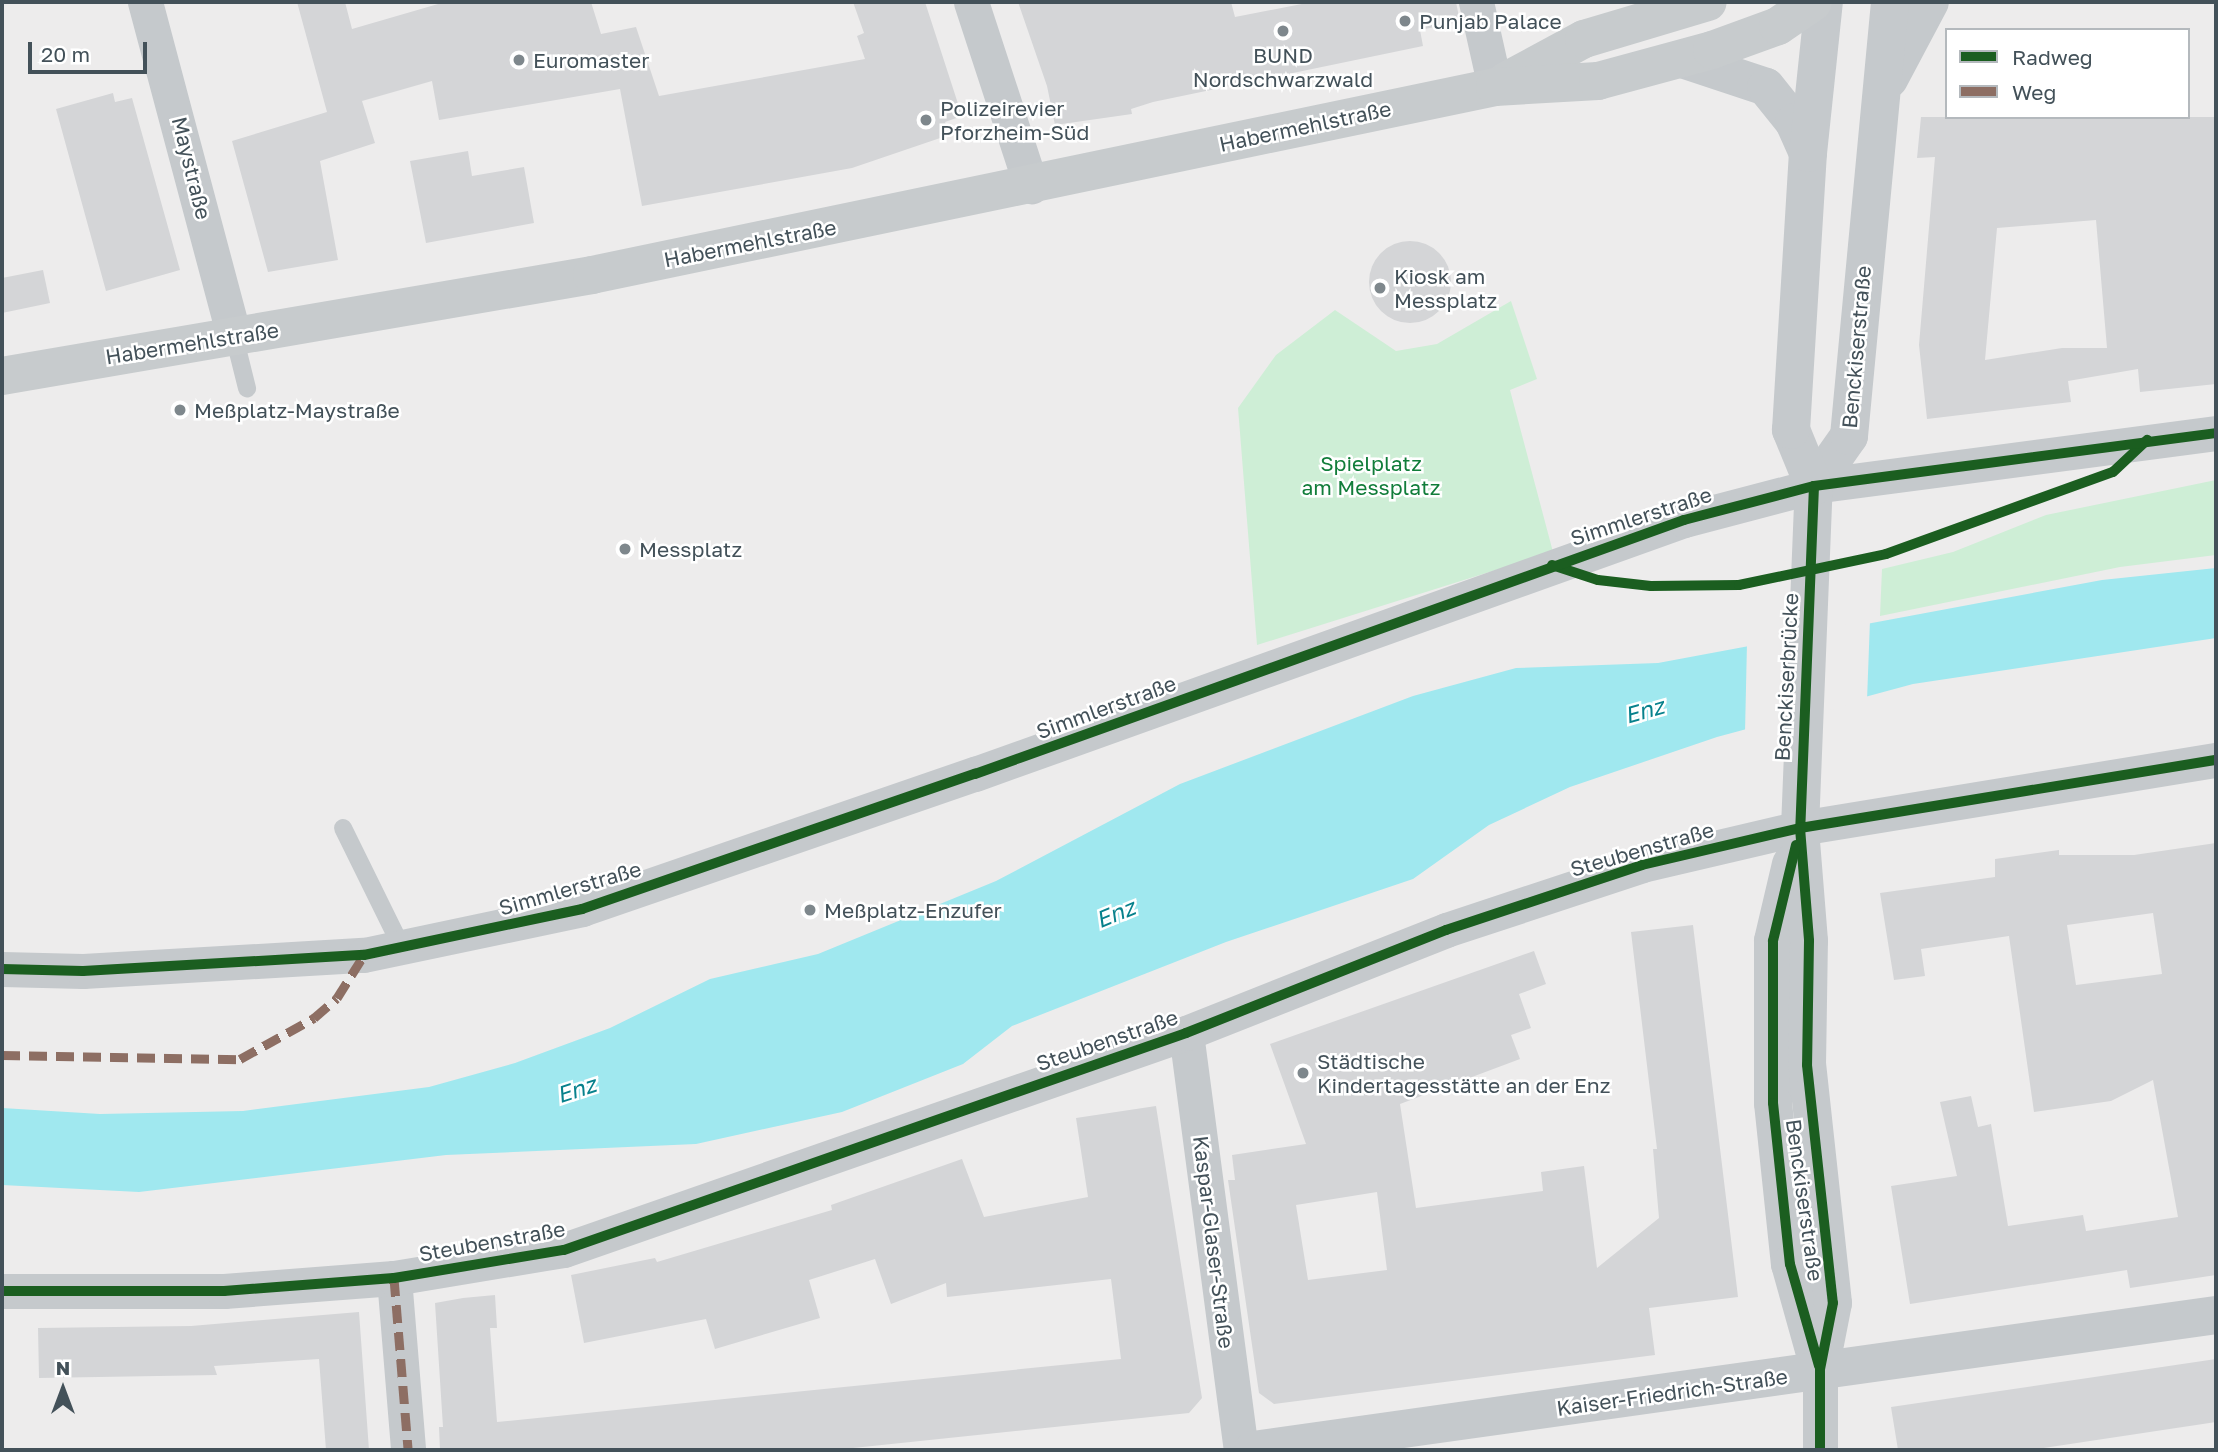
<!DOCTYPE html>
<html>
<head>
<meta charset="utf-8">
<style>
  body { margin:0 }
  #map { position:relative; width:2218px; height:1452px; overflow:hidden; background:#edecec; font-family:"Golos Text",sans-serif }
  div>[style] { position:absolute }
  [style*='--x'] { left:calc(var(--x)*1px); top:calc(var(--y)*1px); width:calc(var(--w)*1px); rotate:calc(var(--a)*1deg) }
  .green>* { inset:0; background:#ceeed6 }
  .water>* { inset:0; background:#a0e8ef }
  .pier>* { inset:0; background:#edecec }
  .building>* { inset:0; background:#d4d5d7 }
  .round { border-radius:50% }
  .service>* { height:18px; margin:-9px; padding:0 9px; transform-origin:9px; border-radius:9px; background:#c5c9cc }
  .minor>* { height:35px; margin:-17.5px; padding:0 17.5px; transform-origin:17.5px; border-radius:17.5px; background:#c5c9cc }
  .tertiary>* { height:38px; margin:-19px; padding:0 19px; transform-origin:19px; border-radius:19px; background:#c5c9cc }
  .secondary>* { height:38px; margin:-19px; padding:0 19px; transform-origin:19px; border-radius:19px; background:#c7cbcd }
  .quiet>* { height:9px; margin-top:-4.5px; transform-origin:0; background:repeating-linear-gradient(90deg,#8d6e63 0 18px,transparent 0 27px) }
  .cycleway>* { height:10px; margin:-5px; padding:0 5px; transform-origin:5px; border-radius:5px; background:#1b5e20 }
  .dots>* { width:19px; height:19px; translate:-50% -50%; box-sizing:border-box; border:4px solid #fff; border-radius:50% }
  span { translate:-50% -50%; white-space:nowrap; text-align:center; line-height:1.15; -webkit-text-stroke:5px #fff; paint-order:stroke }
  .poi-label { font-size:21px; color:#435159 }
  .left { translate:0 -50%; text-align:left }
  .street-label { font-size:21px; color:#435159 }
  .park-label { font-size:21px; color:#117d3a }
  .water-label { font-size:23px; color:#07818c; font-style:italic }
  .frame { position:absolute; inset:0; border:4px solid #435159; pointer-events:none }
  .legend { position:absolute; left:1945px; top:28px; width:245px; height:91px; box-sizing:border-box; background:#fff; border:2px solid #b4b9bd; margin:0; padding:9px 12px; list-style:none; font-size:21px; color:#435159 }
  .legend li { display:flex; align-items:center; gap:14px; height:35px }
  .legend b { width:35px; border:2px solid #b4b9bd }
  .north { position:absolute; left:28px; top:1354px; width:70px; height:70px; -webkit-text-stroke:5px #fff; paint-order:stroke; rotate:0deg; font-size:19px; font-weight:700; line-height:28px; text-align:center; color:#435159 }
  .north::after { content:''; display:block; margin:auto; width:24px; height:32px; background:#435159; clip-path:polygon(50% 0,100% 100%,50% 72%,0 100%) }
  .scale { position:absolute; left:28px; top:42px; width:119px; height:32px; box-sizing:border-box; border:4px solid #435159; border-top:0; padding-left:9px; font-size:21px; line-height:24px; white-space:nowrap; color:#435159; -webkit-text-stroke:5px #fff; paint-order:stroke }
</style>
</head>
<body>
<div id="map">
  <div class="green">
    <div style="clip-path:polygon(1511px 301px,1537px 379px,1510px 390px,1553px 552px,1257px 645px,1238px 408px,1276px 355px,1335px 310px,1396px 351px,1437px 344px)"></div>
    <div style="clip-path:polygon(2216px 480px,2216px 555px,2120px 567px,1880px 616px,1882px 569px,1953px 552px,2046px 515px)"></div>
  </div>
  <div class="water">
    <div style="clip-path:polygon(2216px 568px,2216px 638px,1913px 684px,1717px 737px,1570px 787px,1489px 825px,1413px 879px,1226px 942px,1012px 1026px,963px 1064px,842px 1112px,696px 1144px,446px 1155px,139px 1192px,2px 1185px,2px 1108px,100px 1114px,243px 1111px,429px 1087px,515px 1063px,610px 1028px,710px 979px,818px 954px,996px 881px,1180px 784px,1413px 696px,1516px 668px,1658px 663px,2102px 580px)"></div>
  </div>
  <div class="pier">
    <div style="clip-path:polygon(1870px 620px,1867px 700px,1745px 733px,1747px 643px)"></div>
  </div>
  <div class="building">
    <div style="clip-path:polygon(297px 2px,345px 2px,352px 29px,445px 2px,591px 2px,601px 34px,636px 27px,659px 96px,865px 59px,857px 36px,864px 33px,853px 2px,925px 2px,962px 116px,945px 122px,949px 135px,852px 168px,642px 206px,620px 89px,439px 120px,432px 81px,362px 101px,375px 143px,320px 161px,338px 260px,268px 272px,232px 141px,327px 112px)"></div>
    <div style="clip-path:polygon(1018px 2px,1231px 2px,1235px 17px,1312px 2px,1456px 2px,1460px 22px,1420px 30px,1423px 46px,1153px 102px,1131px 109px,1132px 114px,1055px 125px,1047px 86px)"></div>
    <div style="clip-path:polygon(113px 93px,115px 102px,132px 98px,180px 270px,106px 291px,56px 109px)"></div>
    <div style="clip-path:polygon(evenodd,1921px 117px,2216px 117px,2216px 384px,2140px 392px,2138px 369px,2068px 381px,2071px 402px,1927px 419px,1919px 345px,1935px 157px,1917px 158px,1921px 117px,2096px 220px,2107px 348px,2062px 348px,1985px 360px,1997px 228px,2096px 220px)"></div>
    <div style="clip-path:polygon(468px 151px,472px 176px,524px 167px,534px 223px,426px 243px,410px 161px)"></div>
    <div class="round" style="left:1369px;top:241px;width:82px;height:82px"></div>
    <div style="clip-path:polygon(43px 270px,50px 303px,2px 313px,2px 278px)"></div>
    <div style="clip-path:polygon(evenodd,2216px 843px,2216px 1275px,2130px 1288px,2127px 1270px,1910px 1304px,1891px 1186px,1957px 1176px,1940px 1102px,1971px 1096px,1978px 1127px,1991px 1124px,2008px 1226px,2083px 1215px,2086px 1231px,2178px 1217px,2153px 1080px,2111px 1101px,2034px 1112px,2009px 936px,1921px 949px,1925px 976px,1894px 980px,1880px 893px,1995px 877px,1995px 859px,2059px 850px,2059px 855px,2134px 855px,2216px 843px,2153px 913px,2162px 974px,2076px 985px,2067px 925px,2153px 913px)"></div>
    <div style="clip-path:polygon(evenodd,1693px 925px,1738px 1297px,1649px 1308px,1655px 1355px,1274px 1404px,1259px 1393px,1228px 1180px,1235px 1180px,1232px 1155px,1306px 1144px,1270px 1044px,1534px 951px,1546px 984px,1519px 994px,1531px 1028px,1511px 1035px,1520px 1059px,1400px 1104px,1416px 1208px,1543px 1191px,1541px 1172px,1584px 1166px,1597px 1268px,1659px 1218px,1653px 1149px,1657px 1149px,1631px 932px,1693px 925px,1377px 1192px,1387px 1270px,1308px 1280px,1296px 1205px,1377px 1192px)"></div>
    <div style="clip-path:polygon(1156px 1106px,1202px 1398px,1189px 1413px,834px 1450px,440px 1450px,439px 1427px,443px 1427px,435px 1303px,463px 1298px,495px 1295px,497px 1328px,490px 1328px,497px 1422px,1121px 1359px,1111px 1279px,947px 1297px,946px 1283px,891px 1304px,875px 1259px,809px 1280px,820px 1318px,715px 1349px,706px 1319px,584px 1343px,571px 1275px,655px 1258px,657px 1262px,832px 1210px,831px 1205px,962px 1159px,984px 1217px,1088px 1197px,1076px 1118px)"></div>
    <div style="clip-path:polygon(359px 1312px,369px 1450px,326px 1450px,319px 1359px,214px 1366px,217px 1375px,39px 1378px,38px 1328px,191px 1326px)"></div>
    <div style="clip-path:polygon(2216px 1359px,2216px 1422px,2030px 1450px,1898px 1450px,1891px 1407px)"></div>
  </div>
  <div class="service">
    <div style="--x:234;--y:336;--w:54;--a:76"></div>
    <div style="--x:343;--y:828;--w:136;--a:63.8"></div>
  </div>
  <div class="minor">
    <div style="--x:145;--y:2;--w:346;--a:75.1"></div>
    <div style="--x:971;--y:2;--w:194;--a:71.9"></div>
    <div style="--x:1476;--y:2;--w:87;--a:77.4"></div>
    <div style="--x:2;--y:969;--w:81;--a:1.4"></div>
    <div style="--x:83;--y:971;--w:281;--a:-3.3"></div>
    <div style="--x:364;--y:955;--w:223;--a:-11.9"></div>
    <div style="--x:582;--y:909;--w:416;--a:-19"></div>
    <div style="--x:975;--y:774;--w:753;--a:-19.71"></div>
    <div style="--x:1684;--y:520;--w:134;--a:-14.7"></div>
    <div style="--x:1814;--y:486;--w:405;--a:-7.5"></div>
    <div style="--x:1186;--y:1033;--w:421;--a:82.5"></div>
    <div style="--x:394;--y:1278;--w:173;--a:85.3"></div>
    <div style="--x:2;--y:1291;--w:222;--a:0"></div>
    <div style="--x:224;--y:1291;--w:170;--a:-4.4"></div>
    <div style="--x:394;--y:1278;--w:172;--a:-9.4"></div>
    <div style="--x:564;--y:1250;--w:659;--a:-19.23"></div>
    <div style="--x:1186;--y:1033;--w:280;--a:-21.6"></div>
    <div style="--x:1446;--y:930;--w:206;--a:-18.3"></div>
    <div style="--x:1642;--y:865;--w:162;--a:-13.2"></div>
    <div style="--x:1800;--y:828;--w:422;--a:-9.3"></div>
    <div style="--x:1820;--y:1369;--w:81;--a:90"></div>
  </div>
  <div class="tertiary">
    <div style="--x:1685;--y:60;--w:85;--a:18.4"></div>
    <div style="--x:1766;--y:87;--w:45;--a:51.3"></div>
    <div style="--x:1794;--y:122;--w:34;--a:66"></div>
    <div style="--x:1889;--y:79;--w:87;--a:-62"></div>
    <div style="--x:1814;--y:486;--w:61;--a:-55"></div>
    <div style="--x:1849;--y:436;--w:436;--a:-84.6"></div>
    <div style="--x:1791;--y:864;--w:79;--a:103.2"></div>
    <div style="--x:1773;--y:941;--w:162;--a:90"></div>
    <div style="--x:1773;--y:1103;--w:162;--a:84"></div>
    <div style="--x:1790;--y:1264;--w:104;--a:74.4"></div>
    <div style="--x:1820;--y:1369;--w:67;--a:-78.9"></div>
    <div style="--x:1833;--y:1303;--w:239;--a:-96.2"></div>
    <div style="--x:1807;--y:1065;--w:124;--a:-89.1"></div>
    <div style="--x:1809;--y:941;--w:113;--a:-94.6"></div>
    <div style="--x:1800;--y:828;--w:342;--a:-87.7"></div>
    <div style="--x:1814;--y:486;--w:61;--a:-112.3"></div>
    <div style="--x:1791;--y:430;--w:278;--a:-86.5"></div>
    <div style="--x:1808;--y:153;--w:152;--a:-84"></div>
    <div style="--x:1253;--y:1450;--w:972;--a:-7.98"></div>
  </div>
  <div class="secondary">
    <div style="--x:1506;--y:81;--w:89;--a:-28.3"></div>
    <div style="--x:1584;--y:39;--w:129;--a:-16.6"></div>
    <div style="--x:2;--y:376;--w:599;--a:-9.71"></div>
    <div style="--x:592;--y:275;--w:922;--a:-11.76"></div>
    <div style="--x:1495;--y:87;--w:103;--a:-3.3"></div>
    <div style="--x:1598;--y:81;--w:118;--a:-15.2"></div>
    <div style="--x:1712;--y:50;--w:70;--a:-20"></div>
    <div style="--x:1778;--y:26;--w:42;--a:-34.4"></div>
  </div>
  <div class="quiet">
    <div style="--x:2;--y:1055;--w:238;--a:1"></div>
    <div style="--x:240;--y:1059;--w:85;--a:-29"></div>
    <div style="--x:314;--y:1018;--w:30;--a:-41"></div>
    <div style="--x:337;--y:998;--w:51;--a:-57.9"></div>
    <div style="--x:388;--y:1279;--w:6;--a:-9"></div>
    <div style="--x:394;--y:1278;--w:173;--a:85.3"></div>
  </div>
  <div class="cycleway">
    <div style="--x:1814;--y:486;--w:342;--a:92.3"></div>
    <div style="--x:1800;--y:828;--w:113;--a:85.4"></div>
    <div style="--x:1809;--y:941;--w:124;--a:90.9"></div>
    <div style="--x:1807;--y:1065;--w:239;--a:83.8"></div>
    <div style="--x:1833;--y:1303;--w:67;--a:101.1"></div>
    <div style="--x:1820;--y:1369;--w:81;--a:90"></div>
    <div style="--x:1552;--y:565;--w:48;--a:18.1"></div>
    <div style="--x:1598;--y:580;--w:53;--a:6.5"></div>
    <div style="--x:1651;--y:586;--w:88;--a:-0.7"></div>
    <div style="--x:1739;--y:585;--w:150;--a:-11.9"></div>
    <div style="--x:1886;--y:554;--w:241;--a:-19.9"></div>
    <div style="--x:2113;--y:472;--w:47;--a:-43.3"></div>
    <div style="--x:1796;--y:845;--w:99;--a:103.5"></div>
    <div style="--x:1773;--y:941;--w:162;--a:90"></div>
    <div style="--x:1773;--y:1103;--w:162;--a:84"></div>
    <div style="--x:1790;--y:1264;--w:106;--a:74.1"></div>
    <div style="--x:2;--y:969;--w:81;--a:1.4"></div>
    <div style="--x:83;--y:971;--w:281;--a:-3.3"></div>
    <div style="--x:364;--y:955;--w:223;--a:-11.9"></div>
    <div style="--x:582;--y:909;--w:416;--a:-19"></div>
    <div style="--x:975;--y:774;--w:753;--a:-19.71"></div>
    <div style="--x:1684;--y:520;--w:134;--a:-14.7"></div>
    <div style="--x:1814;--y:486;--w:405;--a:-7.5"></div>
    <div style="--x:2;--y:1291;--w:222;--a:0"></div>
    <div style="--x:224;--y:1291;--w:170;--a:-4.4"></div>
    <div style="--x:394;--y:1278;--w:172;--a:-9.4"></div>
    <div style="--x:564;--y:1250;--w:659;--a:-19.23"></div>
    <div style="--x:1186;--y:1033;--w:280;--a:-21.6"></div>
    <div style="--x:1446;--y:930;--w:206;--a:-18.3"></div>
    <div style="--x:1642;--y:865;--w:162;--a:-13.2"></div>
    <div style="--x:1800;--y:828;--w:422;--a:-9.3"></div>
  </div>
  <div class="dots">
    <div style="left:1405px;top:21px;background:#7e878c"></div>
    <div style="left:1283px;top:31px;background:#7e878c"></div>
    <div style="left:519px;top:60px;background:#7e878c"></div>
    <div style="left:926px;top:120px;background:#7e878c"></div>
    <div style="left:1380px;top:288px;background:#7e878c"></div>
    <div style="left:180px;top:410px;background:#7e878c"></div>
    <div style="left:625px;top:549px;background:#7e878c"></div>
    <div style="left:810px;top:910px;background:#7e878c"></div>
    <div style="left:1303px;top:1073px;background:#7e878c"></div>
  </div>
  <div class="poi-label">
    <span class="left" style="left:1419px;top:21px">Punjab Palace</span>
    <span style="left:1283px;top:67px">BUND<br>Nordschwarzwald</span>
    <span class="left" style="left:533px;top:60px">Euromaster</span>
    <span class="left" style="left:940px;top:120px">Polizeirevier<br>Pforzheim-Süd</span>
    <span class="left" style="left:1394px;top:288px">Kiosk am<br>Messplatz</span>
    <span class="left" style="left:194px;top:410px">Meßplatz-Maystraße</span>
    <span class="left" style="left:639px;top:549px">Messplatz</span>
    <span class="left" style="left:824px;top:910px">Meßplatz-Enzufer</span>
    <span class="left" style="left:1317px;top:1073px">Städtische<br>Kindertagesstätte an der Enz</span>
  </div>
  <div class="street-label">
    <span style="left:1305px;top:126px;rotate:-12deg">Habermehlstraße</span>
    <span style="left:192px;top:168px;rotate:76deg">Maystraße</span>
    <span style="left:750px;top:243px;rotate:-11deg">Habermehlstraße</span>
    <span style="left:192px;top:343px;rotate:-9deg">Habermehlstraße</span>
    <span style="left:1856px;top:347px;rotate:-85deg">Benckiserstraße</span>
    <span style="left:1641px;top:516px;rotate:-18deg">Simmlerstraße</span>
    <span style="left:1786px;top:677px;rotate:-87deg">Benckiserbrücke</span>
    <span style="left:1106px;top:707px;rotate:-20deg">Simmlerstraße</span>
    <span style="left:1642px;top:849px;rotate:-16deg">Steubenstraße</span>
    <span style="left:570px;top:888px;rotate:-16deg">Simmlerstraße</span>
    <span style="left:1107px;top:1040px;rotate:-19deg">Steubenstraße</span>
    <span style="left:1805px;top:1200px;rotate:82deg">Benckiserstraße</span>
    <span style="left:492px;top:1241px;rotate:-10deg">Steubenstraße</span>
    <span style="left:1214px;top:1242px;rotate:83deg">Kaspar-Glaser-Straße</span>
    <span style="left:1672px;top:1392px;rotate:-8deg">Kaiser-Friedrich-Straße</span>
  </div>
  <div class="park-label">
    <span style="left:1371px;top:475px">Spielplatz<br>am Messplatz</span>
  </div>
  <div class="water-label">
    <span style="left:1644px;top:710px;rotate:-16deg">Enz</span>
    <span style="left:1115px;top:913px;rotate:-22deg">Enz</span>
    <span style="left:576px;top:1089px;rotate:-18deg">Enz</span>
  </div>
  <div class="frame"></div>
  <ul class="legend">
  <li><b style="height:9px;background:#1b5e20"></b>Radweg</li>
  <li><b style="height:9px;background:#8d6e63"></b>Weg</li>
  </ul>
  <div class="north">N</div>
  <div class="scale">20 m</div>
</div>
</body>
</html>
